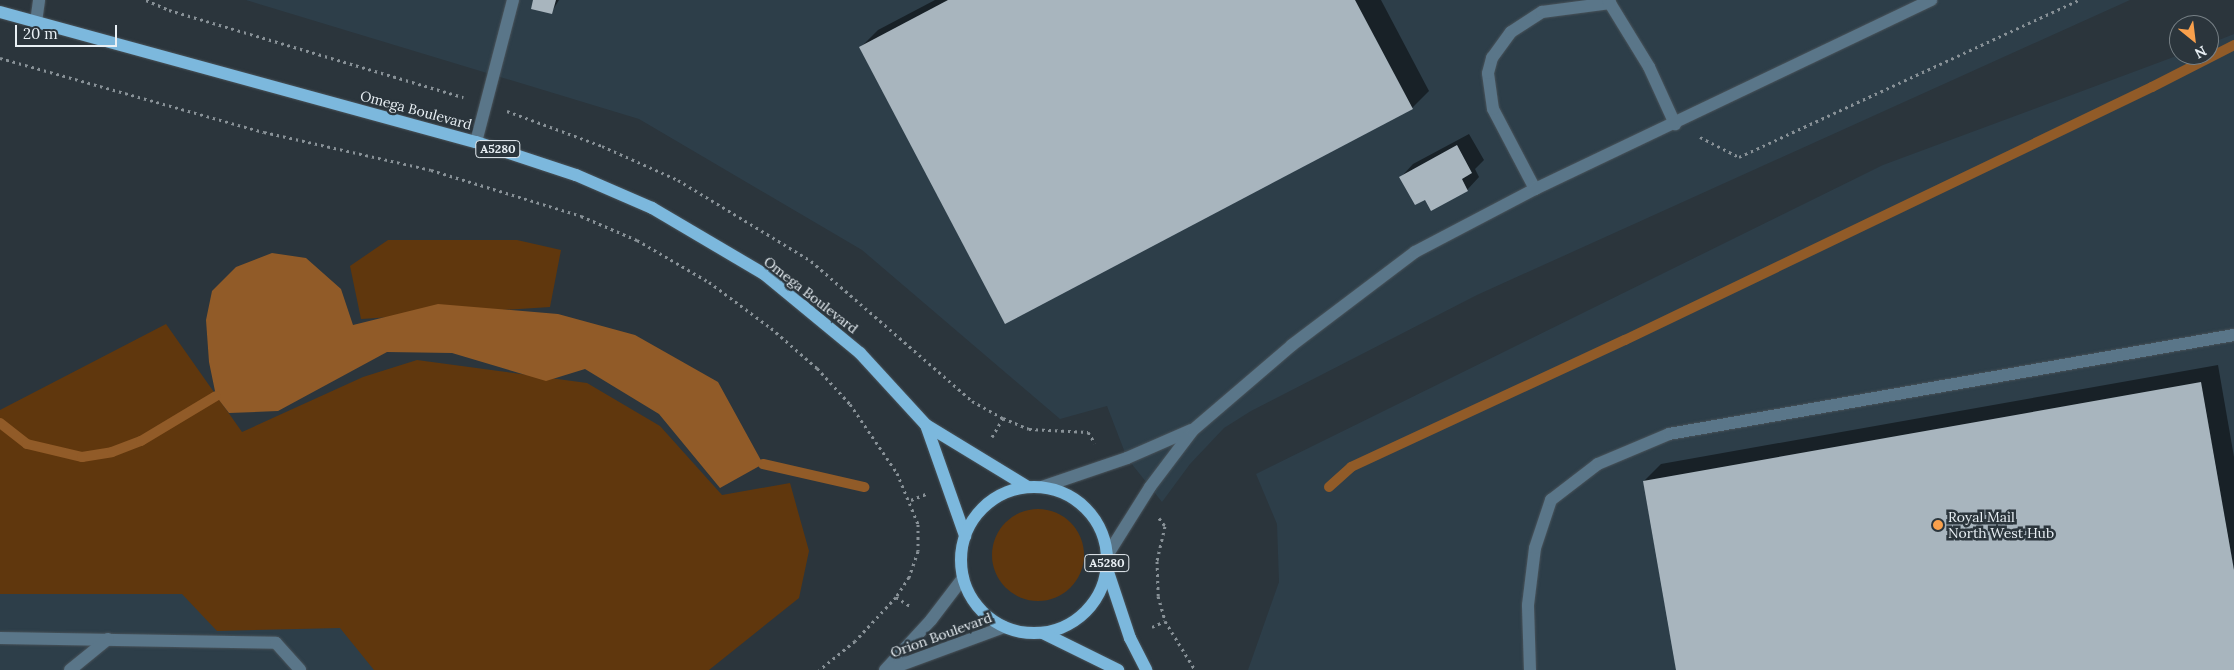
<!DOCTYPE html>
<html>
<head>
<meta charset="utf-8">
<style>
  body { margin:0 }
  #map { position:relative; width:2234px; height:670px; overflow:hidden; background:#2b353c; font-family:Lora,serif }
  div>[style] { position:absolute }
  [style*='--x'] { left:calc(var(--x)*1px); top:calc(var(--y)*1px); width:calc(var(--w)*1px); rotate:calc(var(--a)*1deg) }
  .built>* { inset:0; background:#2d3e49 }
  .green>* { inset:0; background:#60370d }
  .round { border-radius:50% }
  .water>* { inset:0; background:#915b28 }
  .shadow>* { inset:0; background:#0007 }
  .stream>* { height:10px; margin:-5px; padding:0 5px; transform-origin:5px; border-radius:5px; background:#915b28 }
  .building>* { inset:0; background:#a8b5be }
  .path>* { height:3px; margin-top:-1.5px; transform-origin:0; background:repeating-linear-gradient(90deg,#889197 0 2.5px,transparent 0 6.5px) }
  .roads { filter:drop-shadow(0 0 1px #49535a) drop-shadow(0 0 1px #49535a) }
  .lane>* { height:12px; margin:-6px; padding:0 6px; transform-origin:6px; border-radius:6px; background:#5a7689 }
  .street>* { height:12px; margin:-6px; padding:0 6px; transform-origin:6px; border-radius:6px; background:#5a7689 }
  .primary>* { height:12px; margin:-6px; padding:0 6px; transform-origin:6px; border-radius:6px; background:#7cb8dd }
  .primary>.ring { margin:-6px; padding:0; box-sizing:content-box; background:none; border:12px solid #7cb8dd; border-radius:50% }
  .dots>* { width:14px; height:14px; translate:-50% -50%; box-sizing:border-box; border:2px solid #2b353c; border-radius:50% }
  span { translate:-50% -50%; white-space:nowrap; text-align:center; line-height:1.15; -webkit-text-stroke:5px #2b353c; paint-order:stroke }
  .shield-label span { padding:1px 4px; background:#2b353c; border:1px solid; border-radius:4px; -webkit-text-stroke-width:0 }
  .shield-label { font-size:12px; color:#e9f0f5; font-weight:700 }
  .street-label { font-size:14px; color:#e9f0f5 }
  .poi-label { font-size:14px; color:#e9f0f5 }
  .left { translate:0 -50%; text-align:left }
  .north { position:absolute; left:2169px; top:15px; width:50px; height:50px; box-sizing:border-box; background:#2b353c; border:1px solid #778086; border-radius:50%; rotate:151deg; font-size:14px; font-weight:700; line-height:20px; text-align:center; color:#e9f0f5 }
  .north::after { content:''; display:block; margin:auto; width:18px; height:22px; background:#f9a04c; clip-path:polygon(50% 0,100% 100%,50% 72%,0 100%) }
  .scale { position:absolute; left:15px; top:25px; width:102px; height:22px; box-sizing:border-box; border:2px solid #e9f0f5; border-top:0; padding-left:6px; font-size:15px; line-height:18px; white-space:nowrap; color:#e9f0f5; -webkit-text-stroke:4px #2b353c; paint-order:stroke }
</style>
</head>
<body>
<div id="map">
  <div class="built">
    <div style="clip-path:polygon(246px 0,2130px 0,1477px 295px,1251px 411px,1224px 428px,1190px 464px,1162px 502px,1127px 458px,1107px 406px,1060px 419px,862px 250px,639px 119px)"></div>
    <div style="clip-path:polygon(2234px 34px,2234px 670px,1248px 670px,1279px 582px,1277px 524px,1256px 474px,1883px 165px,2179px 55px,2209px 55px,2209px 44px)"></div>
    <div style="clip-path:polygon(336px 558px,429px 670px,0 670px,0 564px)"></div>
  </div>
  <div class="green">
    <div style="clip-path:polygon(388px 240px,517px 240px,561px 250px,550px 307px,361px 319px,350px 266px)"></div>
    <div style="clip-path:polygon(166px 324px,242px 432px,363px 377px,417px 360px,587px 383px,660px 426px,722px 495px,790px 483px,809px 551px,799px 598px,709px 670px,374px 670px,340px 628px,217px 631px,182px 594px,0 594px,0 410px)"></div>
    <div class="round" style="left:992px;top:509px;width:92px;height:92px"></div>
  </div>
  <div class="water">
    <div style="clip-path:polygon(272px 253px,306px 258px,341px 289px,353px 325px,438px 304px,558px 314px,635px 335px,718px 382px,763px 464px,720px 488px,659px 414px,585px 369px,546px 381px,452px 353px,387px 352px,278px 411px,229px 413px,216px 396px,209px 362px,206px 320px,212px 291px,236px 267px)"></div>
  </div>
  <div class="shadow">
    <div style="clip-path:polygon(535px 0,559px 0,551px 13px)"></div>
    <div style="clip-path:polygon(935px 0,1381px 0,1429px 91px,1412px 108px,861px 47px,878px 30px)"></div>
    <div style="clip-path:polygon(1469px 134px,1484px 160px,1475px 169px,1479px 177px,1467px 190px,1425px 199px,1401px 177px,1413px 164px)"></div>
    <div style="clip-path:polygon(2218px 365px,2234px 457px,2234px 670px,1677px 670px,1644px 481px,1661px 464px)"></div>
  </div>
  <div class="stream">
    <div style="--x:0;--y:423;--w:34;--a:38"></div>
    <div style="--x:27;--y:444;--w:57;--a:13.3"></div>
    <div style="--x:82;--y:457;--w:30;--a:-9"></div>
    <div style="--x:112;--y:452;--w:31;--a:-21"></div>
    <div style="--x:141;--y:441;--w:87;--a:-31"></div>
    <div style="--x:763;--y:464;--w:104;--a:12.8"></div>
    <div style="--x:1329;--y:487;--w:30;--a:-42"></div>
    <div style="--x:1351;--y:467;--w:302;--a:-24.9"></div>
    <div style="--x:1625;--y:340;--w:585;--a:-25.64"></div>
    <div style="--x:2152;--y:87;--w:92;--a:-27.1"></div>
  </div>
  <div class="building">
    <div style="clip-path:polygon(533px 0,556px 0,552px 14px,531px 9px)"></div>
    <div style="clip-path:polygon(948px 0,1355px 0,1413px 109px,1005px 324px,859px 47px)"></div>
    <div style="clip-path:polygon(1457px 145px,1472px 173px,1462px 179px,1468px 191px,1431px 211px,1425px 200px,1415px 205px,1399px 177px)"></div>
    <div style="clip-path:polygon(2201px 382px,2234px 570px,2234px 670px,1676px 670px,1643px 481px)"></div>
  </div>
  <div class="path">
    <div style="--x:146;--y:0;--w:25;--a:23"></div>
    <div style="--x:169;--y:10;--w:307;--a:16.5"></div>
    <div style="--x:0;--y:58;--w:274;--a:15.7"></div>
    <div style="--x:264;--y:132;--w:171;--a:12.8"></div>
    <div style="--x:431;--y:170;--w:157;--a:17"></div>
    <div style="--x:581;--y:216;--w:61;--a:23.2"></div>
    <div style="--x:637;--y:240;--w:83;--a:30.3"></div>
    <div style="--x:709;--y:282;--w:77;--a:36.6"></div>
    <div style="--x:771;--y:328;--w:61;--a:41"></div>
    <div style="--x:817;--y:368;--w:49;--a:47.5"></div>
    <div style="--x:850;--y:404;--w:83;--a:55.7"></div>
    <div style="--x:897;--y:473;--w:55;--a:67.6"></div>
    <div style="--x:918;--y:524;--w:27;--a:90"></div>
    <div style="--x:918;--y:551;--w:28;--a:109"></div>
    <div style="--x:909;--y:577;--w:24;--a:123"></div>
    <div style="--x:896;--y:597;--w:60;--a:133"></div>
    <div style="--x:855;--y:641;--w:46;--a:141.1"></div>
    <div style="--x:507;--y:111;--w:101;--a:20.2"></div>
    <div style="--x:602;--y:146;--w:83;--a:24.1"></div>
    <div style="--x:678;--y:180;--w:156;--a:31.3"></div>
    <div style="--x:811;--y:261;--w:213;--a:41"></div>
    <div style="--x:972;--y:401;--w:35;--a:29"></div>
    <div style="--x:1003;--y:418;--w:28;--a:23"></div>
    <div style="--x:1029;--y:429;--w:59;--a:2.9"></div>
    <div style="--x:1088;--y:432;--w:13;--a:58"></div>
    <div style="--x:1700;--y:137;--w:44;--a:27.1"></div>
    <div style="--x:1739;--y:157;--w:374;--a:-24.8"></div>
    <div style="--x:992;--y:437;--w:22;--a:-60"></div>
    <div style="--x:911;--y:500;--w:16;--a:-22"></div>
    <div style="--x:1159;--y:518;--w:10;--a:53"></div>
    <div style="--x:1165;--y:526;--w:36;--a:103"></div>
    <div style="--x:1157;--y:561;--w:35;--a:88"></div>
    <div style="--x:1158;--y:596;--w:26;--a:74"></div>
    <div style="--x:1165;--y:621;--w:57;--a:58.5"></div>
    <div style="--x:896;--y:597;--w:17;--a:33"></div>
    <div style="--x:1152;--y:627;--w:14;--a:-25"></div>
  </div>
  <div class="roads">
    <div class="lane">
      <div style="--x:476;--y:142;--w:147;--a:-75.4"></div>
      <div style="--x:1535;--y:189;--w:90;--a:-117.7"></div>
      <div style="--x:1493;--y:109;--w:36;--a:-98"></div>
      <div style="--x:1488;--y:73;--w:16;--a:-75"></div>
      <div style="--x:1492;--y:58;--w:32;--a:-54"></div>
      <div style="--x:1511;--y:32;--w:37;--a:-33"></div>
      <div style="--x:1542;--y:12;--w:69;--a:-7.5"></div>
      <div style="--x:0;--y:638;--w:276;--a:1"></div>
      <div style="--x:276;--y:643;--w:36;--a:48"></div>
      <div style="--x:70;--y:670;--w:49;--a:-39.2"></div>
      <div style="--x:1530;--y:670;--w:65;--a:-91.8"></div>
      <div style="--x:1528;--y:605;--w:57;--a:-83"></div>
      <div style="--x:1535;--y:548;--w:51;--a:-71.6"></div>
      <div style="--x:1551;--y:500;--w:59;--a:-37.5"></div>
      <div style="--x:1598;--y:464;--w:77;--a:-22.9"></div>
      <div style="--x:1669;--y:434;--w:574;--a:-9.94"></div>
    </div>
    <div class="street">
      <div style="--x:1608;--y:0;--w:79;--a:58.5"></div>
      <div style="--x:1649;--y:67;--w:63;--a:65.5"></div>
      <div style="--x:36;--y:22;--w:22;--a:-82"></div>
      <div style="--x:1042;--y:487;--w:90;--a:-18.8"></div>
      <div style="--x:1127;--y:458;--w:70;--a:-23.6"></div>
      <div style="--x:1108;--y:554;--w:79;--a:-57.9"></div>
      <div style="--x:1150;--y:487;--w:71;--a:-53"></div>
      <div style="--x:1193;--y:430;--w:130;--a:-40.6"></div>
      <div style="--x:1292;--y:345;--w:154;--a:-37.1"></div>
      <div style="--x:1415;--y:252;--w:136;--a:-27.7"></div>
      <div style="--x:1535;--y:189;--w:439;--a:-25.5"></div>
      <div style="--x:885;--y:670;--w:68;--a:-47.4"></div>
      <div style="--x:931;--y:620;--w:53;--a:-52.7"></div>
      <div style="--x:887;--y:670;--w:125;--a:-20.2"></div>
    </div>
    <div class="primary">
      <div style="--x:0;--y:12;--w:493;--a:15.3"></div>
      <div style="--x:476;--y:142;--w:105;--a:18.3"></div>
      <div style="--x:576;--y:175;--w:83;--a:23.5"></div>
      <div style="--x:652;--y:208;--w:130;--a:30.5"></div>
      <div style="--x:764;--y:274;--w:124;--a:39.5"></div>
      <div style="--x:860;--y:353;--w:98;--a:47.5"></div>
      <div style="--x:926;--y:425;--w:119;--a:31.3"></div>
      <div style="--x:926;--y:425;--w:118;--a:70.6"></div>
      <div class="ring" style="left:961px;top:487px;width:134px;height:134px"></div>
      <div style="--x:1107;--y:569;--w:73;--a:71.6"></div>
      <div style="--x:1130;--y:638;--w:36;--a:63"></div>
      <div style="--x:1043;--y:633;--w:84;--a:26.3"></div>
    </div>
  </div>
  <div class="dots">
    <div style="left:1938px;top:525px;background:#f9a04c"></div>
  </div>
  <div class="shield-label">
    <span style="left:498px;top:149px">A5280</span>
    <span style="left:1107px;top:563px">A5280</span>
  </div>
  <div class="street-label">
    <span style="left:416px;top:110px;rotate:15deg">Omega Boulevard</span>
    <span style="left:811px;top:295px;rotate:38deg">Omega Boulevard</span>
    <span style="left:941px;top:635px;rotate:-20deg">Orion Boulevard</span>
  </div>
  <div class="poi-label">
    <span class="left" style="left:1948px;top:525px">Royal Mail<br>North West Hub</span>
  </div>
  <div class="north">N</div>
  <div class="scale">20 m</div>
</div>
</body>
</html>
